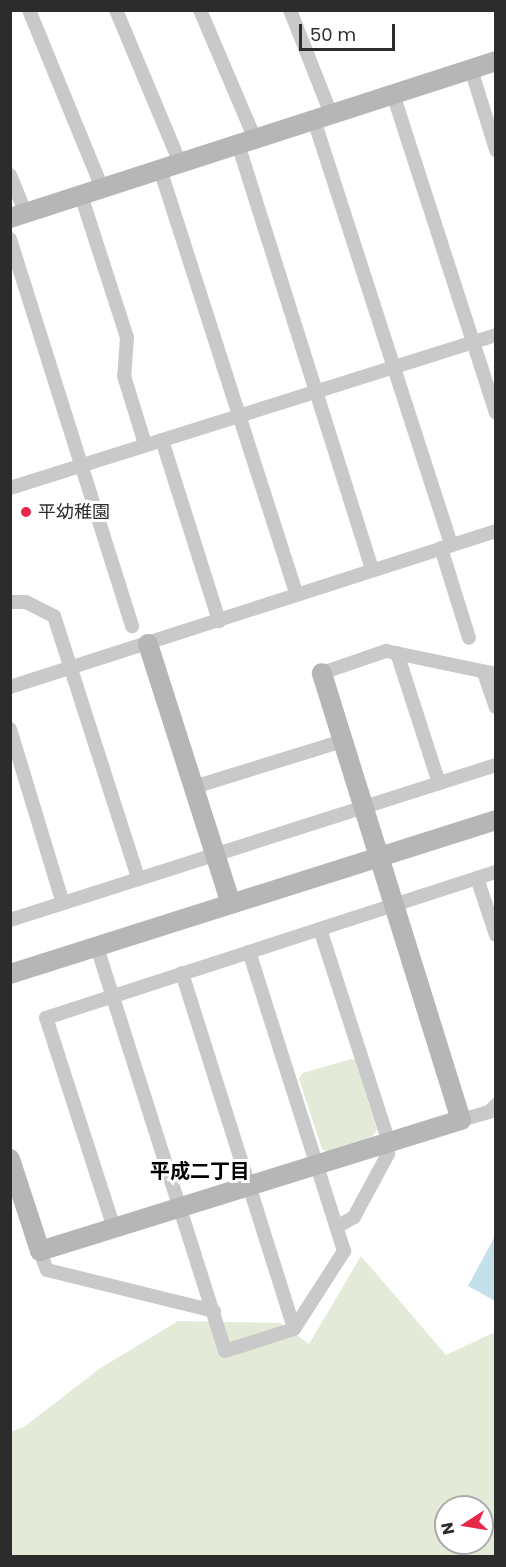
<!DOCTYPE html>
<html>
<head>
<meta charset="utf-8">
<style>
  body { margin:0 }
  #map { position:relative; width:506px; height:1567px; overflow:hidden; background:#fff; font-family:Poppins,"Noto Sans JP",sans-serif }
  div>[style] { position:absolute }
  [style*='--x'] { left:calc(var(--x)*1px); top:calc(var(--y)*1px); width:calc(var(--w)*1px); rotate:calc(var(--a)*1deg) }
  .green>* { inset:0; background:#e4ead8 }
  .water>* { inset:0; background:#c3e0eb }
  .street>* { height:14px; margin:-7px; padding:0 7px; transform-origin:7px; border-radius:7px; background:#c9c9c9 }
  .secondary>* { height:20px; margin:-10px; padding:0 10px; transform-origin:10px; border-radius:10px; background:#b6b6b6 }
  .dots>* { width:16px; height:16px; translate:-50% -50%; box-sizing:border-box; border:3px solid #fff; border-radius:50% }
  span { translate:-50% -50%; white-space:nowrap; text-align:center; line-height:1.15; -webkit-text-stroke:6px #fff; paint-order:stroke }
  .poi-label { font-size:18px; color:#2c2c2c }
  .left { translate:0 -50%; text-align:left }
  .neighbourhood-label { font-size:20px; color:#000; font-weight:700 }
  .frame { position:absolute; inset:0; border:12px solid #2c2c2c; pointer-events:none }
  .north { position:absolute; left:434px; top:1495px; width:60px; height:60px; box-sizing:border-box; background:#fff; border:2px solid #ababab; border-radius:50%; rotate:258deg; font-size:16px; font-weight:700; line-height:24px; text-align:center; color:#2c2c2c }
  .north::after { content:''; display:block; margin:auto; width:21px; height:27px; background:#e92849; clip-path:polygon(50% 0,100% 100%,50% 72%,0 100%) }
  .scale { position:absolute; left:299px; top:24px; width:96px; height:27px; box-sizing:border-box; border:3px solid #2c2c2c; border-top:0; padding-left:8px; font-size:18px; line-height:21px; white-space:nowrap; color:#2c2c2c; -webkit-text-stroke:4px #fff; paint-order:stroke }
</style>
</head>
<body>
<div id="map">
  <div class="green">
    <div style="clip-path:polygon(351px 1059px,355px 1060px,377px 1130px,372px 1137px,329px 1153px,322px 1149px,299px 1079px,303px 1073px)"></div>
    <div style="clip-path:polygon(evenodd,361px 1256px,446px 1355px,495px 1332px,495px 1556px,11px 1556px,10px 1432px,24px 1427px,99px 1369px,178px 1321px,280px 1323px,309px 1344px,361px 1256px,446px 1507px,482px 1507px,482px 1543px,446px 1543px,446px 1507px)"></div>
  </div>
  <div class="water">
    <div style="clip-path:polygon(495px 1236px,495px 1301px,468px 1286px)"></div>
  </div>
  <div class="street">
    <div style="--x:29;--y:10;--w:192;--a:67.7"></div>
    <div style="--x:116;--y:10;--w:166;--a:67.3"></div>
    <div style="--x:200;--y:10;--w:140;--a:66.9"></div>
    <div style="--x:290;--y:10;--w:112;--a:68.5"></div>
    <div style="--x:471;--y:69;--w:85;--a:72.8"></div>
    <div style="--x:393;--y:94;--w:335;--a:72.1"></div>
    <div style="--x:314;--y:120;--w:447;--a:72.1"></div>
    <div style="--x:238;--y:144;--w:446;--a:72.5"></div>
    <div style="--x:160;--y:169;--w:447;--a:72.2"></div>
    <div style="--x:10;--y:175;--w:42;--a:67.7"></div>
    <div style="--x:81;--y:195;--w:149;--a:72.1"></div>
    <div style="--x:127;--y:337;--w:39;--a:94"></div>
    <div style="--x:124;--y:376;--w:71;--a:72.8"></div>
    <div style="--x:10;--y:239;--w:406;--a:72.5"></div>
    <div style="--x:162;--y:440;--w:190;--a:72.5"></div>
    <div style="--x:10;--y:488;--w:510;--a:-17.47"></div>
    <div style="--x:441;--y:548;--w:94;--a:72.7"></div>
    <div style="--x:10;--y:602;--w:16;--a:0"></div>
    <div style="--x:26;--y:602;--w:31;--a:27"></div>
    <div style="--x:54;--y:616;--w:275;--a:72.2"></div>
    <div style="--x:397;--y:653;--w:137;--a:72.1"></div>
    <div style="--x:322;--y:673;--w:68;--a:-19"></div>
    <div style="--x:386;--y:651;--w:112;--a:11.8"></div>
    <div style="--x:484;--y:673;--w:36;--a:71"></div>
    <div style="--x:10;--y:687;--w:510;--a:-17.8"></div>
    <div style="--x:10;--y:729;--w:182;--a:73.1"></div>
    <div style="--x:194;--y:787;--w:156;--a:-17.2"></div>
    <div style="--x:477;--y:878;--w:60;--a:71.6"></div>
    <div style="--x:10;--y:920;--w:510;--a:-17.69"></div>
    <div style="--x:320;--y:929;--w:224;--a:72.1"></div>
    <div style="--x:389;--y:1142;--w:12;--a:95"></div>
    <div style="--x:388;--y:1154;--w:72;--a:118.4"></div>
    <div style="--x:354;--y:1217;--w:20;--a:150"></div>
    <div style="--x:97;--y:947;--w:424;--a:72.4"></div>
    <div style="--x:225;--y:1351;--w:72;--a:-17.7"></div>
    <div style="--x:294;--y:1329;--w:93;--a:-57.3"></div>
    <div style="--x:344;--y:1251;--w:314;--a:-107.6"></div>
    <div style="--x:182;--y:973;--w:373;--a:72.5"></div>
    <div style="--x:461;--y:1120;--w:29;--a:-16"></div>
    <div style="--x:489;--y:1112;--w:10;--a:-45"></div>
    <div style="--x:114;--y:1228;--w:221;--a:-107.9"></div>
    <div style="--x:46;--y:1018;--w:473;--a:-18"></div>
    <div style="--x:40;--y:1251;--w:20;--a:70"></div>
    <div style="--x:47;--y:1270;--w:172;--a:13.8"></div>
  </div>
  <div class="secondary">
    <div style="--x:10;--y:218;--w:511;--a:-17.9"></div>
    <div style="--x:148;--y:644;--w:273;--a:72.3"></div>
    <div style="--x:10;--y:974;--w:510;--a:-17.58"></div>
    <div style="--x:10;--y:1159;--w:97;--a:71.9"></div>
    <div style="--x:40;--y:1251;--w:441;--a:-17.3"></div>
    <div style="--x:461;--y:1120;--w:468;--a:-107.3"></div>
  </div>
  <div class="dots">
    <div style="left:26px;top:512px;background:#e92849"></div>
  </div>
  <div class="poi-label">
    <span class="left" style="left:38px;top:512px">平幼稚園</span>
  </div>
  <div class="neighbourhood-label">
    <span style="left:200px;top:1171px">平成二丁目</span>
  </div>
  <div class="frame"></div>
  <div class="north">N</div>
  <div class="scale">50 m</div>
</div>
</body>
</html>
